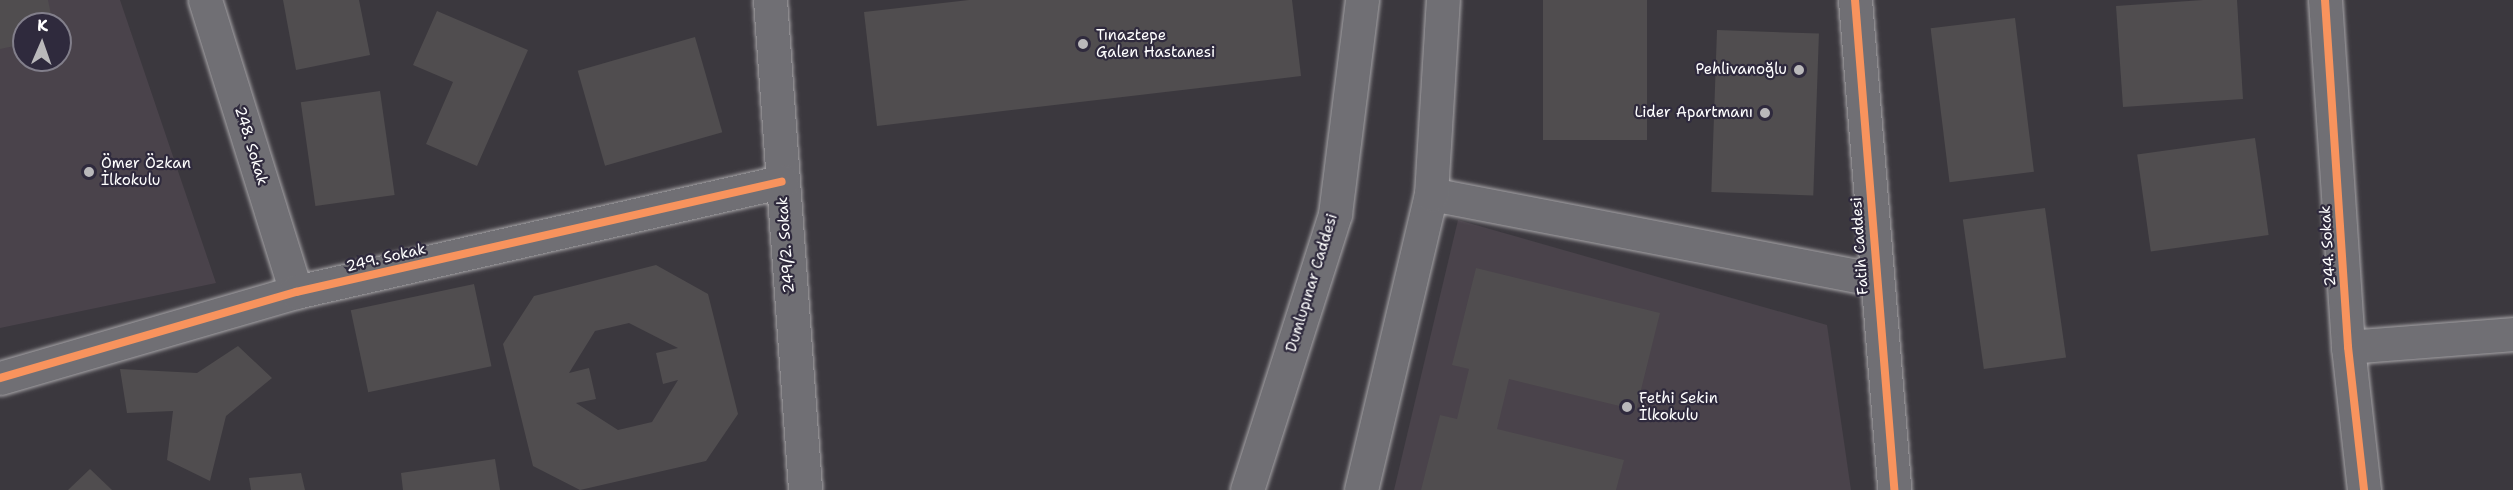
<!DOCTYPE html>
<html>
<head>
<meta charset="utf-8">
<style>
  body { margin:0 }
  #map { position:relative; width:2513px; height:490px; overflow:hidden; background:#3b383e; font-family:"Shantell Sans",sans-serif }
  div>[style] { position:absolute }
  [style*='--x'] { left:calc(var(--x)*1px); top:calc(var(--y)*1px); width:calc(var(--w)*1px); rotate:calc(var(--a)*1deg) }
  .built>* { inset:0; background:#4a434b }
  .building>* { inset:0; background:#504d4f; transform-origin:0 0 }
  .roads { filter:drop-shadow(0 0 2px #a7a5a8) drop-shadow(0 0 2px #a7a5a8) }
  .minor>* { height:33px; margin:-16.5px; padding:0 16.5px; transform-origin:16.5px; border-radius:16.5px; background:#706f74 }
  .secondary>* { height:33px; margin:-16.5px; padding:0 16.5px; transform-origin:16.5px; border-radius:16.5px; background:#706f74 }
  .cycleway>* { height:8px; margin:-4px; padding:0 4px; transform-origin:4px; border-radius:4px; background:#f8935d }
  .dots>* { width:16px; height:16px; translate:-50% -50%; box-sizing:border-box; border:3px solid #2f2a3d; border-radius:50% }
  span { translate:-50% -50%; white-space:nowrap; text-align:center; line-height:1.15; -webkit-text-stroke:4.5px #2f2a3d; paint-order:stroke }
  .poi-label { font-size:15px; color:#fff }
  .left { translate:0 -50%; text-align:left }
  .right { translate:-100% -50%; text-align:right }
  .street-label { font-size:15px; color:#fff }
  .north { position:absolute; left:12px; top:12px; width:60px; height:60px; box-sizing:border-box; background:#2f2a3d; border:2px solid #827f8b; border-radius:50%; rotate:2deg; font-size:16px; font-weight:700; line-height:24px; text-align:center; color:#fff }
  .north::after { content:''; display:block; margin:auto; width:21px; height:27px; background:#bab9bb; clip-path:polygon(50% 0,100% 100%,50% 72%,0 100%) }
</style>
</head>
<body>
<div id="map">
  <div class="built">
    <div style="clip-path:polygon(evenodd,0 0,120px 0,216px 283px,0 328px,0 0,24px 24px,60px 24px,60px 60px,24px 60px,24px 24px)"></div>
    <div style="clip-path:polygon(1458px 220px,1827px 325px,1851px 490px,1394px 490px)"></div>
  </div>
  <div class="building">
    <div style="clip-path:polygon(0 0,48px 0,53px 24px,24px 24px,24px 44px,0 49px)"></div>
    <div style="clip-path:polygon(283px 0,359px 0,370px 55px,296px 70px)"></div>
    <div style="clip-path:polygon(969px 0,1292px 0,1301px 76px,877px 126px,864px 12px)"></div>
    <div style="left:1543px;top:0;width:104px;height:140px"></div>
    <div style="clip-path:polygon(2203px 0,2237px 0,2243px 99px,2123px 107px,2116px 6px)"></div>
    <div style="clip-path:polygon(437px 11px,528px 50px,477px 166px,426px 144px,453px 82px,413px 65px)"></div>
    <div style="left:2015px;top:18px;width:155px;height:85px;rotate:83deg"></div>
    <div style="left:1717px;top:30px;width:102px;height:162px;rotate:2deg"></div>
    <div style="left:695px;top:37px;width:99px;height:122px;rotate:74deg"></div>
    <div style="left:380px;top:91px;width:105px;height:80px;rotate:82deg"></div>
    <div style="left:2255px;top:138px;width:98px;height:119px;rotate:82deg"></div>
    <div style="left:2045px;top:208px;width:151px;height:83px;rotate:82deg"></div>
    <div style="clip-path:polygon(evenodd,656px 265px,708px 294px,738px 414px,706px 461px,580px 490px,533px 466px,503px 344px,534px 296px,656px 265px,629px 323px,678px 348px,656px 353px,663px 384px,678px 380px,652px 422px,618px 430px,576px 403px,596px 399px,589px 368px,569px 373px,595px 331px,629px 323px)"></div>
    <div style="clip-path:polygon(1476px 268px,1660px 313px,1636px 410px,1509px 379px,1497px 429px,1624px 460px,1616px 490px,1421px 490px,1440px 415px,1457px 419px,1469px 369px,1452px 365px)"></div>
    <div style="left:474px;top:284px;width:84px;height:126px;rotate:78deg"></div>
    <div style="clip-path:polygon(238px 346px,272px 378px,226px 416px,210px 481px,167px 460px,173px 411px,127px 413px,120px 369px,197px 373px)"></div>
    <div style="clip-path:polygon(495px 459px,500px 490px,403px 490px,401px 473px)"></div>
    <div style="clip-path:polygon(90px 469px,112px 490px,68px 490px)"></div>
    <div style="clip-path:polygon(301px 473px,305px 490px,251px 490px,249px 478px)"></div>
  </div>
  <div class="roads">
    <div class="minor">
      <div style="--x:205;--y:0;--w:306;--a:72.7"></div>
      <div style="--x:770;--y:0;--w:491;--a:85.9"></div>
      <div style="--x:1855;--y:0;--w:492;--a:85.4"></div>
      <div style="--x:2325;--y:0;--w:348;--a:86.2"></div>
      <div style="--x:2348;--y:347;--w:144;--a:83.6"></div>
      <div style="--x:1431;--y:194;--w:453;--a:10.9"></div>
      <div style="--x:2348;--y:347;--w:166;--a:-4.5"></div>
      <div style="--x:0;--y:378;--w:308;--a:-16.2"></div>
      <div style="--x:296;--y:292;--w:498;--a:-12.8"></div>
    </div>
    <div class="secondary">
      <div style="--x:1247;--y:490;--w:290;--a:-72.3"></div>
      <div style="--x:1335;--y:214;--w:216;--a:-82.8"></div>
      <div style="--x:1361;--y:490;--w:304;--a:-76.7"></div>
      <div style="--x:1431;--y:194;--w:194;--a:-86.5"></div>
    </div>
  </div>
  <div class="cycleway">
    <div style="--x:1855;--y:0;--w:492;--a:85.4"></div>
    <div style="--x:2325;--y:0;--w:348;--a:86.2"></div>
    <div style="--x:2348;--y:347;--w:144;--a:83.6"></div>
    <div style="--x:0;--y:378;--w:308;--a:-16.2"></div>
    <div style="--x:296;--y:292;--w:498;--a:-12.8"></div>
  </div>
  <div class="dots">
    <div style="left:1083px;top:44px;background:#bab9bb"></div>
    <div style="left:1799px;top:70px;background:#bab9bb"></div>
    <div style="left:1765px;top:113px;background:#bab9bb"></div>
    <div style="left:89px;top:172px;background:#bab9bb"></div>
    <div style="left:1627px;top:407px;background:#bab9bb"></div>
  </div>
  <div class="poi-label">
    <span class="left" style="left:1096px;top:44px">Tınaztepe<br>Galen Hastanesi</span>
    <span class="right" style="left:1787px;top:70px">Pehlivanoğlu</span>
    <span class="right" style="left:1753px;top:113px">Lider Apartmanı</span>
    <span class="left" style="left:101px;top:172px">Ömer Özkan<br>İlkokulu</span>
    <span class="left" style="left:1639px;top:407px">Fethi Sekin<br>İlkokulu</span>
  </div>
  <div class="street-label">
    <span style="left:251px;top:146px;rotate:73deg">248. Sokak</span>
    <span style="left:786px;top:245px;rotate:-94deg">249/2. Sokak</span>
    <span style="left:1860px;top:246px;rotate:-94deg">Fatih Caddesi</span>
    <span style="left:2328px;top:246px;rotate:-94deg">244. Sokak</span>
    <span style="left:386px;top:258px;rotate:-13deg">249. Sokak</span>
    <span style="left:1312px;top:283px;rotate:-73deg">Dumlupınar Caddesi</span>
  </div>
  <div class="north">K</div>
</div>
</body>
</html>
